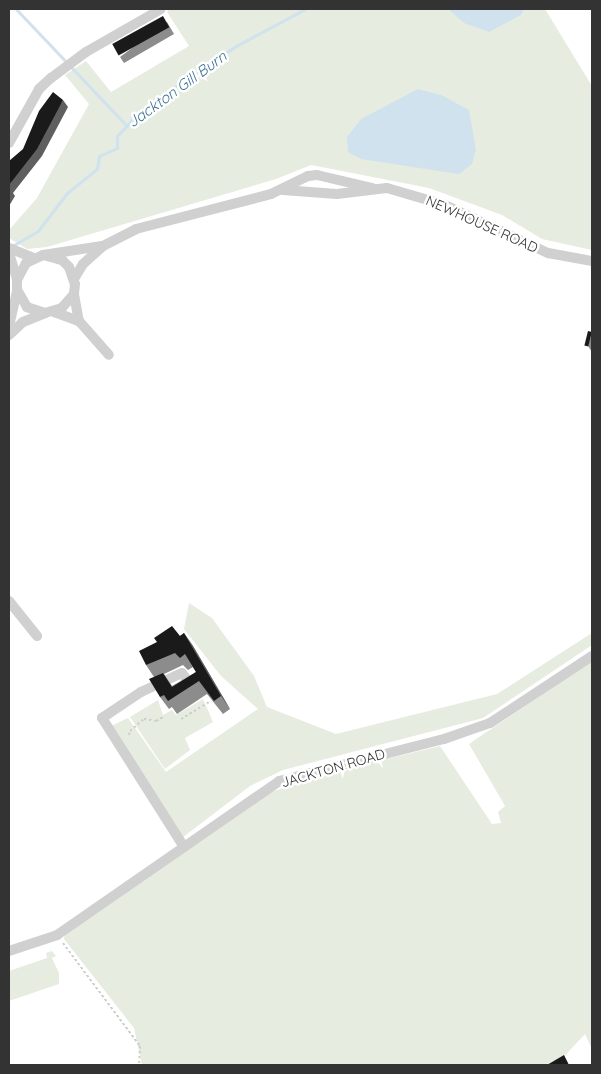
<!DOCTYPE html>
<html>
<head>
<meta charset="utf-8">
<style>
  body { margin:0 }
  #map { position:relative; width:601px; height:1074px; overflow:hidden; background:#fff; font-family:Quicksand,sans-serif }
  div>[style] { position:absolute }
  [style*='--x'] { left:calc(var(--x)*1px); top:calc(var(--y)*1px); width:calc(var(--w)*1px); rotate:calc(var(--a)*1deg) }
  .green>* { inset:0; background:#e6ecdf }
  .water>* { inset:0; background:#cfe2ee }
  .stream>* { height:3px; margin:-1.5px; padding:0 1.5px; transform-origin:1.5px; border-radius:1.5px; background:#cfe2ee }
  .path>* { height:2px; margin-top:-1px; transform-origin:0; background:repeating-linear-gradient(90deg,#cdcdcd 0 2.5px,transparent 0 5px) }
  .minor>* { height:10px; margin:-5px; padding:0 5px; transform-origin:5px; border-radius:5px; background:#d0d0d0 }
  .wall>* { inset:0; background:#8c8c8c }
  .shaded-wall>* { inset:0; background:#5f5f5f }
  .building>* { inset:0; background:#1a1a1a; transform-origin:0 0 }
  span { translate:-50% -50%; white-space:nowrap; text-align:center; line-height:1.15; -webkit-text-stroke:5px #fff; paint-order:stroke }
  .street-label { font-size:14px; color:#333 }
  .water-label { font-size:15px; color:#3f7597; font-style:italic }
  .frame { position:absolute; inset:0; border:10px solid #333; pointer-events:none }
</style>
</head>
<body>
<div id="map">
  <div class="green">
    <div style="clip-path:polygon(169px 9px,545px 9px,592px 86px,592px 250px,542px 239px,502px 215px,429px 188px,311px 165px,276px 179px,47px 247px,27px 249px,9px 238px,9px 230px,37px 198px,89px 104px,65px 75px,86px 61px,111px 92px,189px 46px,167px 12px)"></div>
    <div style="clip-path:polygon(189px 603px,212px 618px,254px 676px,267px 707px,336px 734px,497px 694px,592px 633px,592px 645px,483px 718px,283px 770px,250px 786px,178px 841px,109px 727px,128px 718px,166px 772px,258px 709px,221px 676px,184px 629px)"></div>
    <div style="clip-path:polygon(592px 661px,592px 1049px,585px 1034px,556px 1065px,142px 1065px,134px 1028px,64px 939px,65px 933px,267px 793px,374px 762px,440px 746px,492px 824px,501px 823px,498px 812px,505px 806px,469px 744px)"></div>
    <div style="clip-path:polygon(203px 699px,213px 722px,185px 738px,190px 750px,165px 769px,130px 717px,158px 700px,163px 715px,172px 710px,176px 715px)"></div>
    <div style="clip-path:polygon(52px 951px,56px 956px,52px 958px,59px 973px,59px 984px,9px 1001px,9px 971px,47px 958px,46px 953px)"></div>
  </div>
  <div class="water">
    <div style="clip-path:polygon(448px 9px,524px 9px,521px 15px,489px 32px,464px 23px)"></div>
    <div style="clip-path:polygon(418px 89px,441px 95px,469px 110px,476px 150px,472px 164px,459px 174px,361px 159px,348px 152px,347px 137px,361px 119px)"></div>
  </div>
  <div class="stream">
    <div style="--x:16;--y:9;--w:161;--a:46.5"></div>
    <div style="--x:12;--y:246;--w:30;--a:-30"></div>
    <div style="--x:38;--y:231;--w:48;--a:-52.7"></div>
    <div style="--x:67;--y:193;--w:38;--a:-39"></div>
    <div style="--x:97;--y:169;--w:13;--a:-81"></div>
    <div style="--x:99;--y:156;--w:20;--a:-24"></div>
    <div style="--x:117;--y:148;--w:12;--a:-90"></div>
    <div style="--x:117;--y:136;--w:22;--a:-47"></div>
    <div style="--x:132;--y:120;--w:15;--a:-23"></div>
    <div style="--x:146;--y:114;--w:33;--a:-45"></div>
    <div style="--x:169;--y:91;--w:81;--a:-33.9"></div>
    <div style="--x:236;--y:46;--w:78;--a:-28.2"></div>
  </div>
  <div class="path">
    <div style="--x:181;--y:719;--w:35;--a:-31"></div>
    <div style="--x:129;--y:735;--w:4;--a:-76"></div>
    <div style="--x:130;--y:731;--w:18;--a:-41"></div>
    <div style="--x:144;--y:719;--w:12;--a:9"></div>
    <div style="--x:156;--y:721;--w:10;--a:-29"></div>
    <div style="--x:63;--y:943;--w:129;--a:53.2"></div>
    <div style="--x:140;--y:1046;--w:19;--a:93"></div>
  </div>
  <div class="minor">
    <div style="--x:9;--y:143;--w:62;--a:-60.9"></div>
    <div style="--x:39;--y:89;--w:16;--a:-43"></div>
    <div style="--x:51;--y:78;--w:44;--a:-36.6"></div>
    <div style="--x:86;--y:52;--w:86;--a:-29.8"></div>
    <div style="--x:283;--y:190;--w:54;--a:4.2"></div>
    <div style="--x:337;--y:194;--w:50;--a:-6.8"></div>
    <div style="--x:387;--y:188;--w:60;--a:16.3"></div>
    <div style="--x:445;--y:205;--w:114;--a:25"></div>
    <div style="--x:548;--y:253;--w:45;--a:10.3"></div>
    <div style="--x:9;--y:248;--w:27;--a:22"></div>
    <div style="--x:9;--y:253;--w:27;--a:73"></div>
    <div style="--x:43;--y:255;--w:20;--a:15"></div>
    <div style="--x:62;--y:260;--w:10;--a:45"></div>
    <div style="--x:69;--y:267;--w:18;--a:71"></div>
    <div style="--x:75;--y:284;--w:10;--a:96"></div>
    <div style="--x:74;--y:294;--w:18;--a:131"></div>
    <div style="--x:62;--y:308;--w:18;--a:164"></div>
    <div style="--x:45;--y:313;--w:19;--a:-162"></div>
    <div style="--x:27;--y:307;--w:20;--a:-120"></div>
    <div style="--x:17;--y:290;--w:10;--a:-90"></div>
    <div style="--x:17;--y:280;--w:19;--a:-62"></div>
    <div style="--x:26;--y:263;--w:19;--a:-25"></div>
    <div style="--x:43;--y:255;--w:60;--a:-8.7"></div>
    <div style="--x:74;--y:279;--w:17;--a:-59"></div>
    <div style="--x:83;--y:264;--w:27;--a:-42"></div>
    <div style="--x:103;--y:246;--w:37;--a:-27"></div>
    <div style="--x:136;--y:229;--w:139;--a:-14.5"></div>
    <div style="--x:271;--y:194;--w:41;--a:-25.9"></div>
    <div style="--x:308;--y:176;--w:9;--a:-6"></div>
    <div style="--x:317;--y:175;--w:57;--a:13.3"></div>
    <div style="--x:74;--y:294;--w:27;--a:80"></div>
    <div style="--x:79;--y:321;--w:45;--a:48.6"></div>
    <div style="--x:54;--y:312;--w:27;--a:20"></div>
    <div style="--x:9;--y:326;--w:36;--a:-77"></div>
    <div style="--x:9;--y:335;--w:19;--a:-43"></div>
    <div style="--x:23;--y:322;--w:24;--a:-22"></div>
    <div style="--x:9;--y:601;--w:45;--a:51.3"></div>
    <div style="--x:184;--y:847;--w:153;--a:-122.4"></div>
    <div style="--x:102;--y:718;--w:47;--a:-33.7"></div>
    <div style="--x:141;--y:692;--w:45;--a:-24.9"></div>
    <div style="--x:182;--y:673;--w:17;--a:54"></div>
    <div style="--x:9;--y:951;--w:51;--a:-18.4"></div>
    <div style="--x:57;--y:935;--w:270;--a:-34.7"></div>
    <div style="--x:279;--y:781;--w:170;--a:-14.3"></div>
    <div style="--x:444;--y:739;--w:49;--a:-19.2"></div>
    <div style="--x:490;--y:723;--w:122;--a:-33.3"></div>
  </div>
  <div class="wall">
    <div style="clip-path:polygon(167px 22px,174px 34px,124px 63px,120px 57px)"></div>
    <div style="clip-path:polygon(592px 332px,592px 352px,588px 346px)"></div>
    <div style="clip-path:polygon(evenodd,184px 633px,193px 646px,230px 709px,223px 714px,207px 694px,177px 714px,172px 707px,169px 709px,160px 697px,154px 677px,146px 665px,180px 636px,184px 633px,183px 665px,188px 670px,193px 667px,196px 672px,172px 686px,164px 674px,183px 665px)"></div>
  </div>
  <div class="shaded-wall">
    <div style="clip-path:polygon(63px 100px,68px 107px,42px 156px,13px 193px,15px 196px,9px 206px,9px 185px)"></div>
    <div style="clip-path:polygon(184px 633px,193px 646px,230px 709px,221px 696px)"></div>
  </div>
  <div class="building">
    <div style="left:163px;top:16px;width:13px;height:58px;rotate:61deg"></div>
    <div style="clip-path:polygon(53px 92px,63px 100px,37px 149px,9px 185px,9px 161px,23px 149px,39px 111px)"></div>
    <div style="left:588px;top:331px;width:4px;height:15px;rotate:14deg"></div>
    <div style="clip-path:polygon(172px 626px,180px 636px,184px 633px,221px 696px,214px 701px,199px 681px,168px 701px,164px 695px,160px 697px,149px 679px,163px 673px,172px 687px,196px 672px,185px 654px,180px 658px,175px 653px,146px 665px,139px 651px,157px 642px,154px 638px)"></div>
    <div style="clip-path:polygon(564px 1055px,569px 1065px,547px 1065px)"></div>
  </div>
  <div class="street-label">
    <span style="left:482px;top:224px;rotate:24deg">NEWHOUSE ROAD</span>
    <span style="left:333px;top:768px;rotate:-16deg">JACKTON ROAD</span>
  </div>
  <div class="water-label">
    <span style="left:177px;top:89px;rotate:-36deg">Jackton Gill Burn</span>
  </div>
  <div class="frame"></div>
</div>
</body>
</html>
